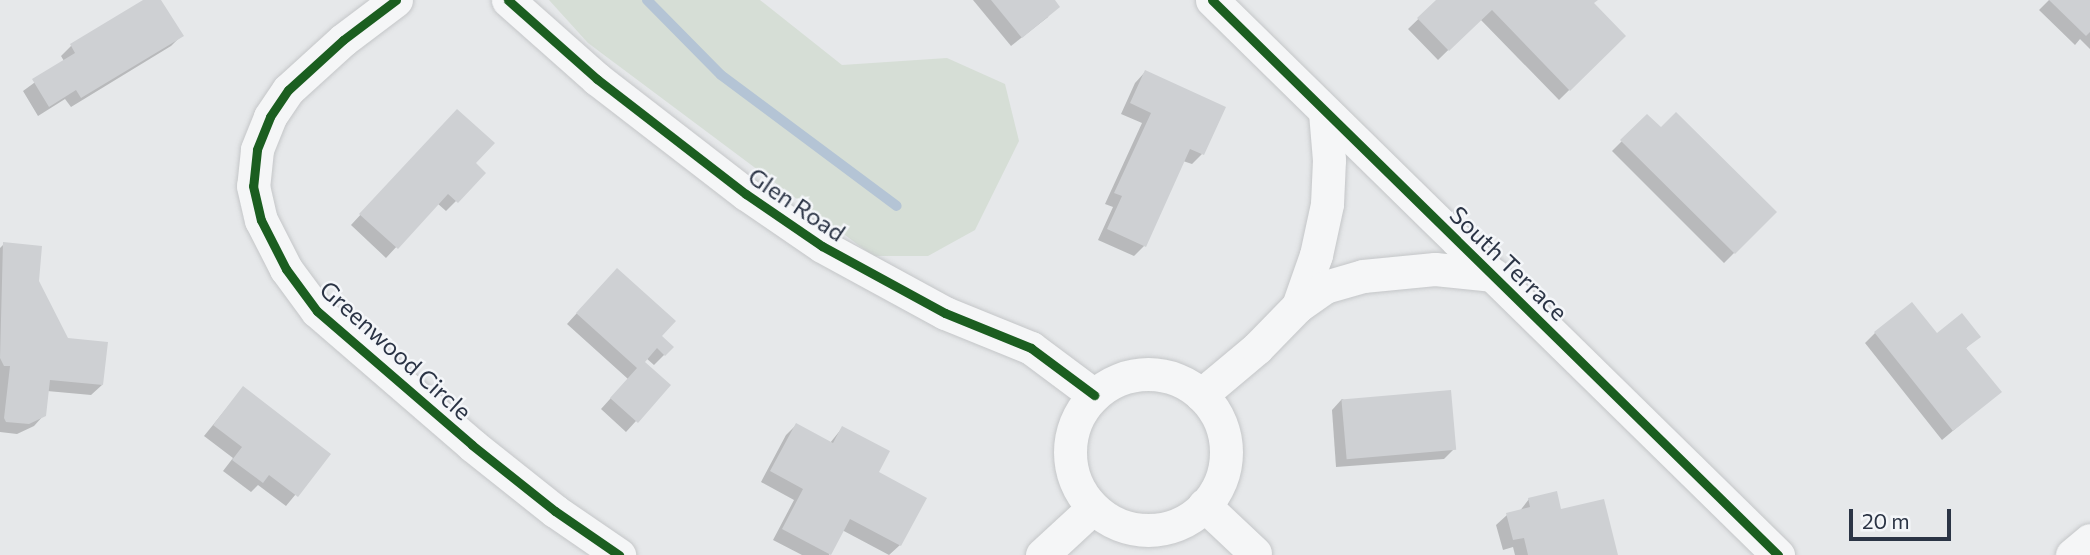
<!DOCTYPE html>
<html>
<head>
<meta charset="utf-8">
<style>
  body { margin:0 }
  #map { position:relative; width:2090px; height:555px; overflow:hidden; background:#e6e8ea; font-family:Commissioner,sans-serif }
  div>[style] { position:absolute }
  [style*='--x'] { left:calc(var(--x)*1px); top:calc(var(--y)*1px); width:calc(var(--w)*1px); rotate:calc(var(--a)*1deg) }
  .green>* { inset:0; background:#d6ded6 }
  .shadow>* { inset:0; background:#0003 }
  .stream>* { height:10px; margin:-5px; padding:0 5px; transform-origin:5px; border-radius:5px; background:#b4c4d5 }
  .building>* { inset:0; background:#ced0d3; transform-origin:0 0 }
  .roads { filter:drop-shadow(0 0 2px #c4c6c8) drop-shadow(0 0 2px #c4c6c8) }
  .minor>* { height:33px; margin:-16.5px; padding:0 16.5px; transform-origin:16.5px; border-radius:16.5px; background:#f5f6f7 }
  .minor>.ring { margin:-16.5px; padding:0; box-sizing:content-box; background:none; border:33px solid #f5f6f7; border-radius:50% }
  .cycleway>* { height:9px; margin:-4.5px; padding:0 4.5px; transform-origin:4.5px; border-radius:4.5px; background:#1b5e20 }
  span { translate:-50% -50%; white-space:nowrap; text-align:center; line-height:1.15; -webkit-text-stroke:5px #f4f6f9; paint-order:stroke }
  .street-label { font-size:24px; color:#2b3445 }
  .scale { position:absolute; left:1849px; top:509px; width:102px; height:32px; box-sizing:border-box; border:4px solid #2b3445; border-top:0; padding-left:9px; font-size:21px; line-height:24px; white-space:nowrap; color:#2b3445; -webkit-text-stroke:5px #f4f6f9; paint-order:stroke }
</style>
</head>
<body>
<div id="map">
  <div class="green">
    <div style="clip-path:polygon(549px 0,760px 0,842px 65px,947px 58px,1005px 84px,1019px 141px,975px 230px,928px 256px,873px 256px,588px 43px)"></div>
  </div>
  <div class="shadow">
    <div style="clip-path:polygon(146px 0,159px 0,181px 36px,171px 46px,71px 107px,65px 99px,38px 116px,23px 91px,64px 61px,61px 56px,71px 46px)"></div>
    <div style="clip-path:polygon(973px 0,1053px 0,1048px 17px,1011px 46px)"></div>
    <div style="clip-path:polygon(1438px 0,1596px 0,1592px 3px,1624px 36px,1559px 100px,1480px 19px,1438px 60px,1408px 29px)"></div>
    <div style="clip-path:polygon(2049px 0,2090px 0,2090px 49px,2080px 39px,2075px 45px,2039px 10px)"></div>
    <div style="clip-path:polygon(1145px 72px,1202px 154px,1192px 164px,1183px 161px,1144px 246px,1134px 256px,1098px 240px,1113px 207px,1105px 204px,1142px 123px,1121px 114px,1135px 83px)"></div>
    <div style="clip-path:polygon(1647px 116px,1661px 130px,1775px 212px,1724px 263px,1612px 151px)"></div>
    <div style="clip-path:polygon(447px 121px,474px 163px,484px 173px,446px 211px,437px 203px,386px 258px,351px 225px)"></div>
    <div style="clip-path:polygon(4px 244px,37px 282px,67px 340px,102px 385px,91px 395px,47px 391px,44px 415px,34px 426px,17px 434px,0 432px,0 248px)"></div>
    <div style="clip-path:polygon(607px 280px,672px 347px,654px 365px,646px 358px,642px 362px,636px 421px,626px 432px,601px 409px,628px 379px,567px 324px)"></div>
    <div style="clip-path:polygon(1875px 333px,1978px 336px,1965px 349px,1999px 392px,1942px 440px,1865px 343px)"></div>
    <div style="clip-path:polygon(243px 388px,329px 454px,286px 506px,258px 485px,251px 492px,223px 471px,233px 458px,204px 436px)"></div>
    <div style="clip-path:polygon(1342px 399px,1454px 449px,1444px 459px,1336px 467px,1332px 410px)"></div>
    <div style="clip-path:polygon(796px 425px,830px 443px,842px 428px,876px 473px,900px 545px,889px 555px,842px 530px,829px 555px,802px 555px,773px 540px,794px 500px,761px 482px,786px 435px)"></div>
    <div style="clip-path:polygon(1529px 499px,1560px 511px,1616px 555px,1515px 555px,1513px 547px,1503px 550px,1496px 525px,1507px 515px,1519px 512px)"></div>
  </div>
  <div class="stream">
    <div style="--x:647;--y:0;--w:105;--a:45.4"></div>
    <div style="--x:721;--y:75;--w:219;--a:36.7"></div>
  </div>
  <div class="building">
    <div style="clip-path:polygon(143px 0,161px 0,184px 36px,81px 98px,76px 90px,49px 107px,32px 79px,75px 53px,70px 44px)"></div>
    <div style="clip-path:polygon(991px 0,1055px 0,1060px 7px,1022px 38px)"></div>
    <div style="clip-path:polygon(1436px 0,1598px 0,1594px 3px,1626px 36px,1570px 91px,1492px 10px,1449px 51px,1417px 18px)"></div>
    <div style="clip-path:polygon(2049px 0,2090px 0,2090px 32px,2086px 36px)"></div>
    <div style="clip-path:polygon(1145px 70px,1226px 107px,1204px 155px,1190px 149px,1146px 247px,1107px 229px,1122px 196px,1114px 193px,1151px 113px,1130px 103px)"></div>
    <div style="clip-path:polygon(457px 109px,495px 143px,476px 163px,486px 173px,458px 203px,448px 194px,398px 249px,359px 214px)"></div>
    <div style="clip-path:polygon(1676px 112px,1777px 212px,1735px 254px,1620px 140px,1647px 114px,1661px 127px)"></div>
    <div style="clip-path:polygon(3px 242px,42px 246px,39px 281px,68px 338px,108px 342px,103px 385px,50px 380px,46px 416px,29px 424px,6px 422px,4px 418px,10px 366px,4px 366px,0 358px)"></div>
    <div style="clip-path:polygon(617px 268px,676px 321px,662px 336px,674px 347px,665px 356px,657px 348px,645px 362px,671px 385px,638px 423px,610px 398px,637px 368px,576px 313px)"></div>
    <div style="clip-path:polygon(1912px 302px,1937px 333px,1962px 313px,1981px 337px,1966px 348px,2002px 392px,1953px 431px,1874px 332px)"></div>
    <div style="clip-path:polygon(243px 386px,331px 454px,298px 497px,269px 475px,263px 483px,232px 460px,242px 447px,213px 425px)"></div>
    <div style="left:1451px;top:390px;width:60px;height:110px;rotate:85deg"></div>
    <div style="clip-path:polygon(796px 423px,833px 443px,842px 426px,890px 451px,879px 472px,927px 498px,901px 546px,850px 519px,831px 555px,782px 529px,803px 489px,770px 471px)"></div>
    <div style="clip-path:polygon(1557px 491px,1561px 509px,1604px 499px,1618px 555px,1528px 555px,1524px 538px,1513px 540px,1506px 513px,1530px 507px,1528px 498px)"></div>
  </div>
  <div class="roads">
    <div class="minor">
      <div style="--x:396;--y:0;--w:66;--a:143"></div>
      <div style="--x:343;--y:40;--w:74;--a:137.7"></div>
      <div style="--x:288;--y:90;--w:32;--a:124"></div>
      <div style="--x:270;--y:117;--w:35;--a:112"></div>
      <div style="--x:257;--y:150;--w:36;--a:96"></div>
      <div style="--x:253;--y:186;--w:35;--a:77"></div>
      <div style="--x:261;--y:220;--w:55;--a:63"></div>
      <div style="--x:286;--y:269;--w:52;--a:53.6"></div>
      <div style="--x:317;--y:311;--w:205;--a:40.8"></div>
      <div style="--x:472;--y:445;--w:106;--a:38.5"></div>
      <div style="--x:555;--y:511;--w:78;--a:34.5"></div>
      <div style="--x:508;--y:0;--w:119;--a:41.6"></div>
      <div style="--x:597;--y:79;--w:188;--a:37.7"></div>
      <div style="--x:746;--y:194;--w:92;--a:34.4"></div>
      <div style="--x:822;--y:246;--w:140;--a:28.6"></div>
      <div style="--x:945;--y:313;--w:93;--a:22.1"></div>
      <div style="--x:1031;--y:348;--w:79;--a:36.7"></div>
      <div style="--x:1212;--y:0;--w:793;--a:44.44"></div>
      <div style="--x:1298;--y:306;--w:54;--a:-70.6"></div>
      <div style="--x:1316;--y:255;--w:52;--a:-77.8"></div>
      <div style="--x:1327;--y:204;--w:44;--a:-87.4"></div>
      <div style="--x:1329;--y:160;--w:48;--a:-94.8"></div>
      <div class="ring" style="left:1070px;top:374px;width:123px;height:123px"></div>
      <div style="--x:1201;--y:395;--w:73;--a:-40"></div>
      <div style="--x:1257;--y:348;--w:59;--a:-45.7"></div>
      <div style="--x:1298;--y:306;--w:33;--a:-35"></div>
      <div style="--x:1325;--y:287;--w:40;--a:-16"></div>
      <div style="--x:1363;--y:276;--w:72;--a:-5.6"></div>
      <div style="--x:1435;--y:269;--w:59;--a:5.8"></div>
      <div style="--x:1204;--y:505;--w:70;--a:43.3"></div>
      <div style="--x:1042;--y:555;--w:69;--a:-42.7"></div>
      <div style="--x:2072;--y:555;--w:23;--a:-40"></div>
    </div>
  </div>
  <div class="cycleway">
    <div style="--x:396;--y:0;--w:66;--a:143"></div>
    <div style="--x:343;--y:40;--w:74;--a:137.7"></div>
    <div style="--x:288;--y:90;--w:32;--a:124"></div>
    <div style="--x:270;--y:117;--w:35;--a:112"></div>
    <div style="--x:257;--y:150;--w:36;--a:96"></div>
    <div style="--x:253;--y:186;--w:35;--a:77"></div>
    <div style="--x:261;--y:220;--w:55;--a:63"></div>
    <div style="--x:286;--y:269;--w:52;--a:53.6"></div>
    <div style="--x:317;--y:311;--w:205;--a:40.8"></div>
    <div style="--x:472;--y:445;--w:106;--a:38.5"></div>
    <div style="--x:555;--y:511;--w:78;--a:34.5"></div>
    <div style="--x:508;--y:0;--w:119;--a:41.6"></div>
    <div style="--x:597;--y:79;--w:188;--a:37.7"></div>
    <div style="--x:746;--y:194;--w:92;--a:34.4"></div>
    <div style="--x:822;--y:246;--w:140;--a:28.6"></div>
    <div style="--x:945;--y:313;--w:93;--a:22.1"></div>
    <div style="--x:1031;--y:348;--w:79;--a:36.7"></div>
    <div style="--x:1212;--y:0;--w:793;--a:44.44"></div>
  </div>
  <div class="street-label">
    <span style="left:797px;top:204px;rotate:34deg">Glen Road</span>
    <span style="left:1509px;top:263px;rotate:44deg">South Terrace</span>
    <span style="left:396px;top:350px;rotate:42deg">Greenwood Circle</span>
  </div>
  <div class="scale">20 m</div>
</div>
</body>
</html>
